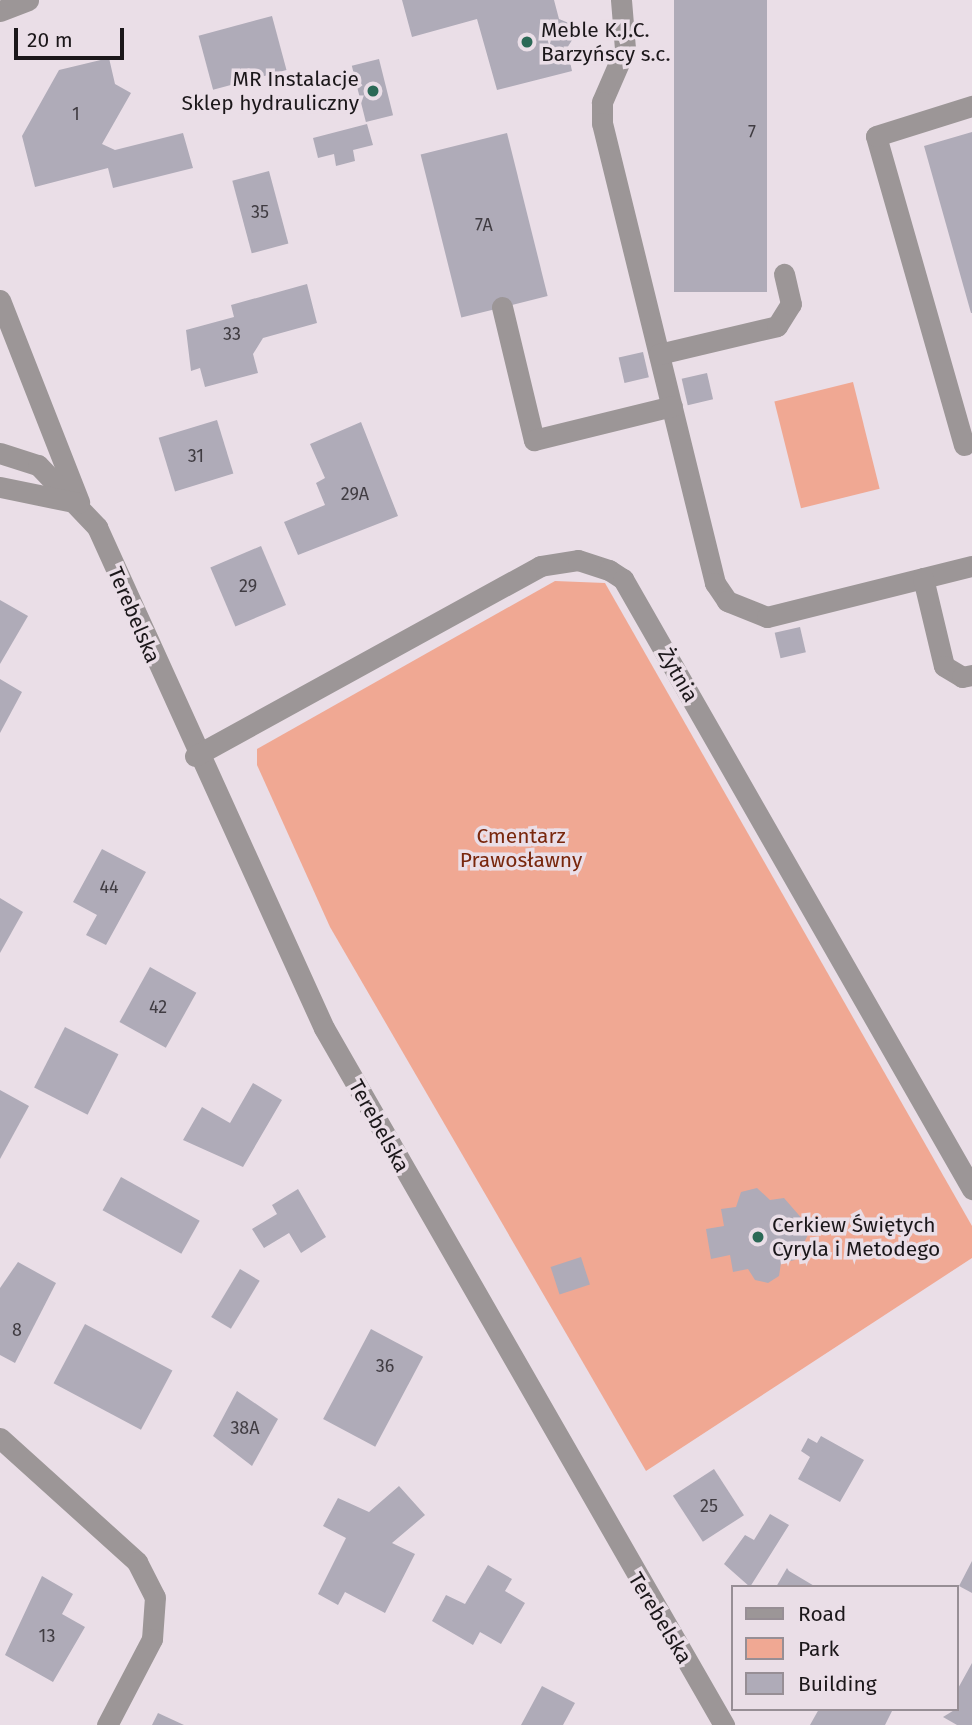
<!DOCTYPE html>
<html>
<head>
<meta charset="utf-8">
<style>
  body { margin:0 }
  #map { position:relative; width:972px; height:1725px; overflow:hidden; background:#eadee7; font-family:"Fira Sans",sans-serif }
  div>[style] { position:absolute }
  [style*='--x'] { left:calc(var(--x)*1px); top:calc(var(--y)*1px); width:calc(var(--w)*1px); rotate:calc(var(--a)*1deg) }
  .green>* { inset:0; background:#f0a893; transform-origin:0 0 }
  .building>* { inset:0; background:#afabb8; transform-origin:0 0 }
  .minor>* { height:21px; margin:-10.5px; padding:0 10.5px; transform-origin:10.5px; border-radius:10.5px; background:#9c9697 }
  .dots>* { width:19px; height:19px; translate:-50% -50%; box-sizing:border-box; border:4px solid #eadee7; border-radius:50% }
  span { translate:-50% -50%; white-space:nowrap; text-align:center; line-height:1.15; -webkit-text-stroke:7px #eadee7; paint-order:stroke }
  .number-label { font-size:18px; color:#403c42 }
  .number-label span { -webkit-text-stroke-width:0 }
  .poi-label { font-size:21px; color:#1b171a }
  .left { translate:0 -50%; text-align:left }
  .right { translate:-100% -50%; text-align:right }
  .street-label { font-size:21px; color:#1b171a }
  .park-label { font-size:21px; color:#79270d }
  .legend { position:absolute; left:731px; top:1585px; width:228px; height:126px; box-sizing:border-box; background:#eadee7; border:2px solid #978e95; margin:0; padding:9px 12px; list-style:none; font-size:21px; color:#1b171a }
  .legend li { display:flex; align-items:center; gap:14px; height:35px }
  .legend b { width:35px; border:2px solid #978e95 }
  .scale { position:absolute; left:14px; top:28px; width:110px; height:32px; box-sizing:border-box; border:4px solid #1b171a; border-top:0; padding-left:9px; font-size:21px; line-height:24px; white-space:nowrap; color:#1b171a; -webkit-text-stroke:5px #eadee7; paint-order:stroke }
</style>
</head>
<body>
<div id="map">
  <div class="green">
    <div style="left:853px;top:382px;width:110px;height:81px;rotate:76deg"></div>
    <div style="clip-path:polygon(555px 581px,605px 583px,972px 1226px,972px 1258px,646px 1471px,330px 927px,257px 765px,257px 749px)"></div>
  </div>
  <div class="building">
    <div style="clip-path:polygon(402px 0,554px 0,559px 19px,571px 24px,574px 37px,567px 48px,572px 71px,497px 90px,477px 19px,412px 37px)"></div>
    <div style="left:674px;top:0;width:93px;height:292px"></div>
    <div style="left:272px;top:16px;width:56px;height:76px;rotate:75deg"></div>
    <div style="clip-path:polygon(109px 58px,115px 84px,131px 93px,102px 144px,115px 150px,183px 133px,193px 168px,113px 188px,108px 168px,35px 187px,22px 136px,59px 70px)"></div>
    <div style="left:379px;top:59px;width:58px;height:28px;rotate:76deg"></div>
    <div style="clip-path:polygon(367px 124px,373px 145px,353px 150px,355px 161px,336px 166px,334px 154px,318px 158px,313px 138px)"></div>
    <div style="clip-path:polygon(972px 132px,972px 313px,971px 313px,924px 146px)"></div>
    <div style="left:507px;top:133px;width:168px;height:89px;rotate:76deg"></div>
    <div style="left:269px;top:171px;width:75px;height:38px;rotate:75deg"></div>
    <div style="clip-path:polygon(307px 284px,317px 323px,263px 338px,253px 354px,258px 373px,205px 387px,200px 368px,191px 371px,186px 330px,234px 317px,231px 305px)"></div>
    <div style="left:643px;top:352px;width:26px;height:25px;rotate:77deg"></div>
    <div style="left:707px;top:373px;width:27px;height:26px;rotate:77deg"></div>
    <div style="left:217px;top:420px;width:56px;height:61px;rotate:73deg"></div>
    <div style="clip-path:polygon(361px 422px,398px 516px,298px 555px,284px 522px,325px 505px,316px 483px,325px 478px,310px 444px)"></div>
    <div style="left:261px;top:546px;width:64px;height:55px;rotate:67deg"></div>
    <div style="clip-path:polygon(0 600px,28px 616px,0 664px)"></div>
    <div style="left:800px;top:627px;width:26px;height:26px;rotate:77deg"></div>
    <div style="clip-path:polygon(0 679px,22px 692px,0 733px)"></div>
    <div style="clip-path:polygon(102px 849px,146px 872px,106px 945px,86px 935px,97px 915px,73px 902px)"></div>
    <div style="clip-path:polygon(0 898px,23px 912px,0 953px)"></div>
    <div style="left:150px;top:967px;width:53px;height:63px;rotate:29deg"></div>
    <div style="left:65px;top:1027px;width:60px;height:68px;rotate:27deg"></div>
    <div style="clip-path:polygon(253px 1083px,282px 1100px,243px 1167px,183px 1140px,202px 1107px,230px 1123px)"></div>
    <div style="clip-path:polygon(0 1090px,29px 1106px,0 1159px)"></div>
    <div style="left:121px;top:1177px;width:90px;height:38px;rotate:29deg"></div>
    <div style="clip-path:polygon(757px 1188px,770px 1200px,784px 1198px,811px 1229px,795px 1260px,781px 1263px,779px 1276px,768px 1283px,755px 1280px,748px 1269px,733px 1272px,730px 1255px,711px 1259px,706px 1229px,724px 1226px,721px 1209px,736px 1207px,741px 1192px)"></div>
    <div style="clip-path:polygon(298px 1189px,326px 1237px,301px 1253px,289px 1233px,264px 1248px,252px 1229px,277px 1214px,272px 1205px)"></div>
    <div style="left:581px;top:1257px;width:29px;height:32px;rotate:72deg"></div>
    <div style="clip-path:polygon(18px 1262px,56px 1283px,15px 1363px,0 1355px,0 1288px)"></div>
    <div style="left:240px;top:1269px;width:23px;height:56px;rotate:31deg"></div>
    <div style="left:85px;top:1324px;width:99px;height:67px;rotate:28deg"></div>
    <div style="left:371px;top:1329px;width:59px;height:102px;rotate:28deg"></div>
    <div style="clip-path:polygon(237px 1391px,278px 1419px,252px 1466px,213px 1436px)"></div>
    <div style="clip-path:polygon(821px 1436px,864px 1460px,840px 1502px,798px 1479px,810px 1457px,801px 1451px,808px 1438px,817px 1443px)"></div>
    <div style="left:714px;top:1469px;width:55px;height:49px;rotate:57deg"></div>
    <div style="clip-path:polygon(399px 1486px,425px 1515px,392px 1543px,415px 1554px,385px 1613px,345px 1592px,338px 1605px,318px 1594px,346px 1538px,323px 1526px,338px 1498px,369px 1512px)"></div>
    <div style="clip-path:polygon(770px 1514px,789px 1525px,750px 1587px,724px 1564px,745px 1535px,754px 1540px)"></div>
    <div style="clip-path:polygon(972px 1561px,972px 1593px,959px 1586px)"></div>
    <div style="clip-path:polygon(488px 1565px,512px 1579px,505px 1591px,525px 1603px,501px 1644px,480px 1632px,473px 1645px,432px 1621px,446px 1595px,465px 1604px)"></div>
    <div style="clip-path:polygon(787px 1568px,789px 1571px,816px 1587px,776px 1587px)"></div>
    <div style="clip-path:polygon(42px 1576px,73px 1594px,62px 1614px,85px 1627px,53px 1682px,5px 1655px)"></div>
    <div style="clip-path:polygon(972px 1663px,972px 1725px,957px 1725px,943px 1717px,956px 1709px,956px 1692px)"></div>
    <div style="clip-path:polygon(542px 1686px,575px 1703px,563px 1725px,521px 1725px)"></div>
    <div style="clip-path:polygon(819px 1709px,893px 1709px,885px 1725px,810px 1725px)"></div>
    <div style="clip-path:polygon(158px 1713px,184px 1725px,152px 1725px)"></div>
  </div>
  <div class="minor">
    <div style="--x:621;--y:0;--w:49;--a:85.3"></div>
    <div style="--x:625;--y:49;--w:58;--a:113.5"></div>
    <div style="--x:602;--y:102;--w:21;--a:90"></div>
    <div style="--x:602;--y:123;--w:474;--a:76.2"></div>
    <div style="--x:715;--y:583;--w:22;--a:56"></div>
    <div style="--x:727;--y:601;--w:43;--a:21.8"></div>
    <div style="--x:767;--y:617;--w:211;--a:-14"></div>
    <div style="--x:0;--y:11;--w:30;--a:-21"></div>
    <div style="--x:0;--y:300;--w:217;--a:68.6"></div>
    <div style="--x:502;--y:307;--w:137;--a:76.5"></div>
    <div style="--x:534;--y:440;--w:142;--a:-13.8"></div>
    <div style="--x:659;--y:354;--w:121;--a:-13.3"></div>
    <div style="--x:777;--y:326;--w:26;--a:-58"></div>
    <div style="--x:791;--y:304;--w:31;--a:-103"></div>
    <div style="--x:964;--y:445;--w:321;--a:-105.9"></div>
    <div style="--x:876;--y:136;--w:101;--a:-17.4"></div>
    <div style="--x:0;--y:453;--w:40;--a:18"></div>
    <div style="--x:38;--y:465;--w:86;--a:46.4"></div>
    <div style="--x:97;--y:527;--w:550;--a:65.63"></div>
    <div style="--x:324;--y:1028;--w:804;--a:60.15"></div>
    <div style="--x:0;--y:487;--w:80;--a:11.6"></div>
    <div style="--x:923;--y:578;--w:90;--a:76.6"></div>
    <div style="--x:944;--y:666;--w:21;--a:31"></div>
    <div style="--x:962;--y:677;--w:10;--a:-11"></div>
    <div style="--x:195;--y:756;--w:394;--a:-28.8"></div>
    <div style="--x:540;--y:566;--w:38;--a:-9"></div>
    <div style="--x:578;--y:560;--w:33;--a:18"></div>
    <div style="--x:609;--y:570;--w:17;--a:33"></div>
    <div style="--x:623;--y:579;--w:703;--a:60.22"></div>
    <div style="--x:0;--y:1438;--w:185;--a:42.1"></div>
    <div style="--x:137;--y:1562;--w:39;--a:63"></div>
    <div style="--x:155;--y:1597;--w:42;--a:94.1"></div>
    <div style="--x:152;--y:1639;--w:97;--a:117.6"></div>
  </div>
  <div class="dots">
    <div style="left:527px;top:42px;background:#2b6956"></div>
    <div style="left:373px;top:91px;background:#2b6956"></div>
    <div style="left:758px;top:1237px;background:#2b6956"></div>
  </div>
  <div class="number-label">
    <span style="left:76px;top:114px">1</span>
    <span style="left:752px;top:132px">7</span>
    <span style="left:260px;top:212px">35</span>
    <span style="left:484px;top:225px">7A</span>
    <span style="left:232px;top:334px">33</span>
    <span style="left:196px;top:456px">31</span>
    <span style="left:355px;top:494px">29A</span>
    <span style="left:248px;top:586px">29</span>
    <span style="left:109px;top:887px">44</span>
    <span style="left:158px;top:1007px">42</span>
    <span style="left:17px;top:1330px">8</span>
    <span style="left:385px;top:1366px">36</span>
    <span style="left:245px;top:1428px">38A</span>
    <span style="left:709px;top:1506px">25</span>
    <span style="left:47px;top:1636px">13</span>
  </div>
  <div class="poi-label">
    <span class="left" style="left:541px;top:42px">Meble K.J.C.<br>Barzyńscy s.c.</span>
    <span class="right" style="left:359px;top:91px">MR Instalacje<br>Sklep hydrauliczny</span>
    <span class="left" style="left:772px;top:1237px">Cerkiew Świętych<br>Cyryla i Metodego</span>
  </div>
  <div class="street-label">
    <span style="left:134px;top:615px;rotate:67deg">Terebelska</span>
    <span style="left:678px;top:675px;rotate:60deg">Żytnia</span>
    <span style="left:379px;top:1126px;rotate:61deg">Terebelska</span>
    <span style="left:660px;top:1618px;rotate:59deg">Terebelska</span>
  </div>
  <div class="park-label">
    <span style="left:521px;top:848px">Cmentarz<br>Prawosławny</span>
  </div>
  <ul class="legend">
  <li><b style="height:9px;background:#9c9697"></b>Road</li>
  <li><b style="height:19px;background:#f0a893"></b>Park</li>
  <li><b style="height:19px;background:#afabb8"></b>Building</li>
  </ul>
  <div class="scale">20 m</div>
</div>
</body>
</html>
